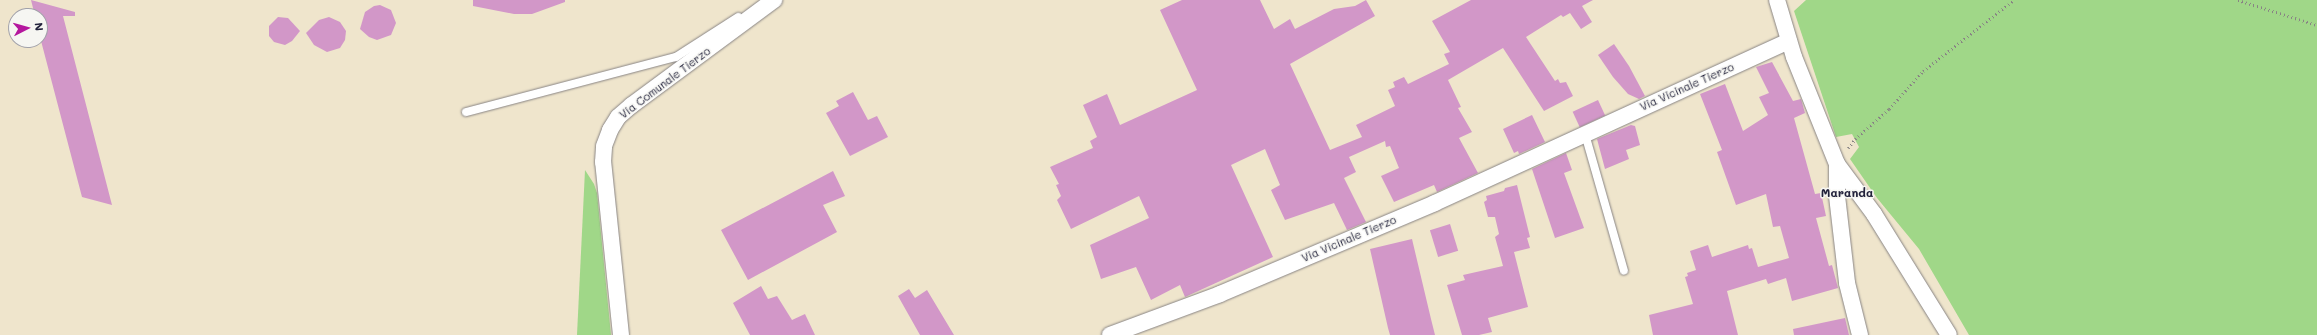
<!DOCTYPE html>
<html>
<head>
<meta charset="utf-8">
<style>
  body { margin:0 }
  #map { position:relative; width:2317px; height:335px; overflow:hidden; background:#efe5cc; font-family:Mali,sans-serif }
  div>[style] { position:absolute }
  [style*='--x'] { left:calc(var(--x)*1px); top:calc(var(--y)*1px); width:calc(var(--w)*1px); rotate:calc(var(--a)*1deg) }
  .green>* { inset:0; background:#a0d788 }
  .building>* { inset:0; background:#d297c8; transform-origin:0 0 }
  .path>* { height:2.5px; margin-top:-1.25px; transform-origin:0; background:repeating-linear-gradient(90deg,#888484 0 1px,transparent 0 4px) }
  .roads { filter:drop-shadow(0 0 1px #888484) drop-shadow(0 0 1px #888484) }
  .lane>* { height:8px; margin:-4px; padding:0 4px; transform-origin:4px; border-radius:4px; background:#fff }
  .street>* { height:16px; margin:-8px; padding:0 8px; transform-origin:8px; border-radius:8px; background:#fff }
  span { translate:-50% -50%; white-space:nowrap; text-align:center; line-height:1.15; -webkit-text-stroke:3px #f6f6f2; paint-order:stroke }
  .street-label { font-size:11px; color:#22223b }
  .neighbourhood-label { font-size:12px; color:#22223b; font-weight:700 }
  .north { position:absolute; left:8px; top:8px; width:40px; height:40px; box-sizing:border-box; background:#f6f6f2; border:1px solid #a1a1a9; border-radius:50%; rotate:84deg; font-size:11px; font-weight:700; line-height:16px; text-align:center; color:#22223b }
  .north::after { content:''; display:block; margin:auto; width:14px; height:18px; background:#b5179e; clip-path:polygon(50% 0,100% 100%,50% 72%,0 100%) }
</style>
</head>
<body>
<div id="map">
  <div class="green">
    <div style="clip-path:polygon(1806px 0,2317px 0,2317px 335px,1969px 335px,1919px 249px,1877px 198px,1850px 159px,1859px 147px,1852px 134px,1836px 137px,1794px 11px)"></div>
    <div style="clip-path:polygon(585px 170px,594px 184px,597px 193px,611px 335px,577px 335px)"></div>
  </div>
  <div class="building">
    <div style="clip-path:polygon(31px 0,75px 12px,75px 16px,63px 16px,112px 205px,82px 197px,40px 37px,40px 16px,35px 16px)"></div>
    <div style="clip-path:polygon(473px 0,565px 0,565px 2px,532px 14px,514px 14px,473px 6px)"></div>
    <div style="clip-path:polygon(1182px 0,1260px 0,1274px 29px,1290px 19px,1295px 29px,1334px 9px,1355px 6px,1366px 0,1375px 16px,1290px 64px,1330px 150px,1362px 137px,1356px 125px,1395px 106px,1388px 90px,1395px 87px,1393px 82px,1404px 77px,1408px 84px,1449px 64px,1444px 54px,1450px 52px,1432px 21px,1471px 0,1593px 0,1582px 6px,1592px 22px,1581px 29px,1570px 13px,1563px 17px,1561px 15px,1526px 37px,1555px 81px,1558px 79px,1560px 83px,1566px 82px,1573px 96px,1544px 111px,1503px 48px,1448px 80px,1461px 107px,1458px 108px,1472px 132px,1459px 138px,1478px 173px,1437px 192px,1434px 185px,1394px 202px,1381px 176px,1399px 168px,1390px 146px,1386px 147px,1385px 141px,1349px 157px,1356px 172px,1344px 178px,1366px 222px,1347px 230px,1334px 203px,1285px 220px,1271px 190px,1280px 185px,1265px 149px,1231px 165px,1273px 257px,1185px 297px,1180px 285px,1151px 300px,1136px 267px,1101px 279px,1090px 245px,1149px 218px,1139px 196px,1071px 229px,1057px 200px,1061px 196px,1056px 185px,1059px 184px,1050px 167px,1093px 148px,1090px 141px,1097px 137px,1083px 105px,1107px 94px,1120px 125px,1197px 90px,1160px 10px)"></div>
    <div style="clip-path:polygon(380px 5px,391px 10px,396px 23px,391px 35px,377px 40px,369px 37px,360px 29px,365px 12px,374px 6px)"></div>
    <div style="clip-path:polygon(278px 17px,288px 18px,300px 31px,292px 41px,285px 45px,274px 42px,269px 36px,269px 26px)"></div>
    <div style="clip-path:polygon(329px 17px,340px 22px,346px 31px,345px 40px,340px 48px,327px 52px,314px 45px,306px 33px,319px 20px)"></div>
    <div style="clip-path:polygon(1614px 44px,1629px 66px,1645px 96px,1639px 99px,1628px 94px,1613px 77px,1598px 55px)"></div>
    <div style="clip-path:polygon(1772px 62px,1793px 101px,1801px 99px,1805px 113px,1794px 118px,1815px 194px,1821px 193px,1826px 216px,1816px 218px,1829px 266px,1832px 265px,1838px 288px,1792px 301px,1786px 278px,1768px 284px,1766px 279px,1727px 291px,1738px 335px,1653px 335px,1649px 315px,1693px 304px,1685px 277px,1688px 276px,1687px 273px,1696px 270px,1690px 251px,1708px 245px,1712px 257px,1748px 245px,1749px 249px,1752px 248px,1758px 267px,1789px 258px,1780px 226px,1773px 227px,1766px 194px,1736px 205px,1717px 152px,1722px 150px,1700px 94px,1725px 84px,1743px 131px,1768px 115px,1759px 97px,1769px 93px,1756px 67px)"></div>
    <div style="clip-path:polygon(853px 92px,868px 120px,877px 116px,888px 137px,850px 156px,826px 113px,839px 106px,836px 101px)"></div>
    <div style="left:1598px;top:100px;width:17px;height:28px;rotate:65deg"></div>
    <div style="clip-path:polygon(1532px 115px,1545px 142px,1519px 154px,1518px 151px,1514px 153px,1503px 129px)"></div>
    <div style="clip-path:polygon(1631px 125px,1635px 126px,1640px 145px,1626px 150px,1629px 159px,1605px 169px,1597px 139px)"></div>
    <div style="clip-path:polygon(1566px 153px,1572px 170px,1564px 173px,1584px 228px,1555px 238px,1532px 169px)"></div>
    <div style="clip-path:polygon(833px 171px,845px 196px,823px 205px,837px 232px,748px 280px,721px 230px)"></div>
    <div style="clip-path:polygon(1517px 185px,1530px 237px,1527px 238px,1530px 248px,1514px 252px,1528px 307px,1488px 318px,1492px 332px,1479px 335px,1462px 335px,1447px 285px,1465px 280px,1463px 275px,1503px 266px,1495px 237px,1499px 234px,1495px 217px,1488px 217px,1484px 202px,1487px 200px,1486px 196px,1504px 191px,1505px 188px)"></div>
    <div style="left:1450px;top:224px;width:28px;height:21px;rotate:73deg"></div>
    <div style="clip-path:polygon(1412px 239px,1431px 319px,1435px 335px,1390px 335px,1388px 328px,1370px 249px)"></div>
    <div style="clip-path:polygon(761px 286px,768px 299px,777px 296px,792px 320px,805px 314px,815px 335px,750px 335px,733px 303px)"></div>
    <div style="clip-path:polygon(909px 289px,915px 298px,927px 290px,954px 335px,920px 335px,898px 296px)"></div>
    <div style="clip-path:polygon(1845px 318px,1849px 335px,1794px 335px,1793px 329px)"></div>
  </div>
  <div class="path">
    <div style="--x:2238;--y:0;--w:83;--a:17.6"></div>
    <div style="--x:1848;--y:148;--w:11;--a:-52"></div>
    <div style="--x:1855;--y:139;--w:45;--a:-41.4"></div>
    <div style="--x:1889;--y:109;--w:51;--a:-48.2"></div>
    <div style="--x:1923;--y:71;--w:115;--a:-38"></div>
  </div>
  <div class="roads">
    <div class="lane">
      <div style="--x:466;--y:112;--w:217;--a:-14.7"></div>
      <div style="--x:676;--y:57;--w:74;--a:-32.8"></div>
      <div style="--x:1585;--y:134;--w:142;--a:74.1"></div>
    </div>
    <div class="street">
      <div style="--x:1777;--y:0;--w:59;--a:73.4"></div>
      <div style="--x:1794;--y:57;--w:115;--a:68.1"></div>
      <div style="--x:1837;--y:164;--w:62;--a:53.5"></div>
      <div style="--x:1874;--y:214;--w:142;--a:58.2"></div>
      <div style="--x:1837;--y:164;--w:32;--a:90"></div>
      <div style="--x:1837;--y:196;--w:88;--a:83.4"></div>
      <div style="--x:1847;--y:283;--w:54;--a:76"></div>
      <div style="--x:621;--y:335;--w:174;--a:-95.9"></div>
      <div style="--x:603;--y:162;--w:16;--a:-86"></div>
      <div style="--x:604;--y:146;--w:17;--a:-69"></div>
      <div style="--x:610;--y:130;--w:15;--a:-58"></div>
      <div style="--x:618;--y:117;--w:18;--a:-41"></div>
      <div style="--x:632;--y:105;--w:177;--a:-36.5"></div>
      <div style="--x:1110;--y:335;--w:117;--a:-20.4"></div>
      <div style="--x:1220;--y:294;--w:233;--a:-22.9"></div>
      <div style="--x:1435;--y:203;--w:389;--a:-24.6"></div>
    </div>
  </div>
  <div class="street-label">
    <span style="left:665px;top:83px;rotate:-37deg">Via Comunale Tierzo</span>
    <span style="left:1687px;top:87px;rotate:-24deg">Via Vicinale Tierzo</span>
    <span style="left:1349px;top:239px;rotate:-23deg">Via Vicinale Tierzo</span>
  </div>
  <div class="neighbourhood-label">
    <span style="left:1847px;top:193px">Maranda</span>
  </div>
  <div class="north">N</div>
</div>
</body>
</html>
